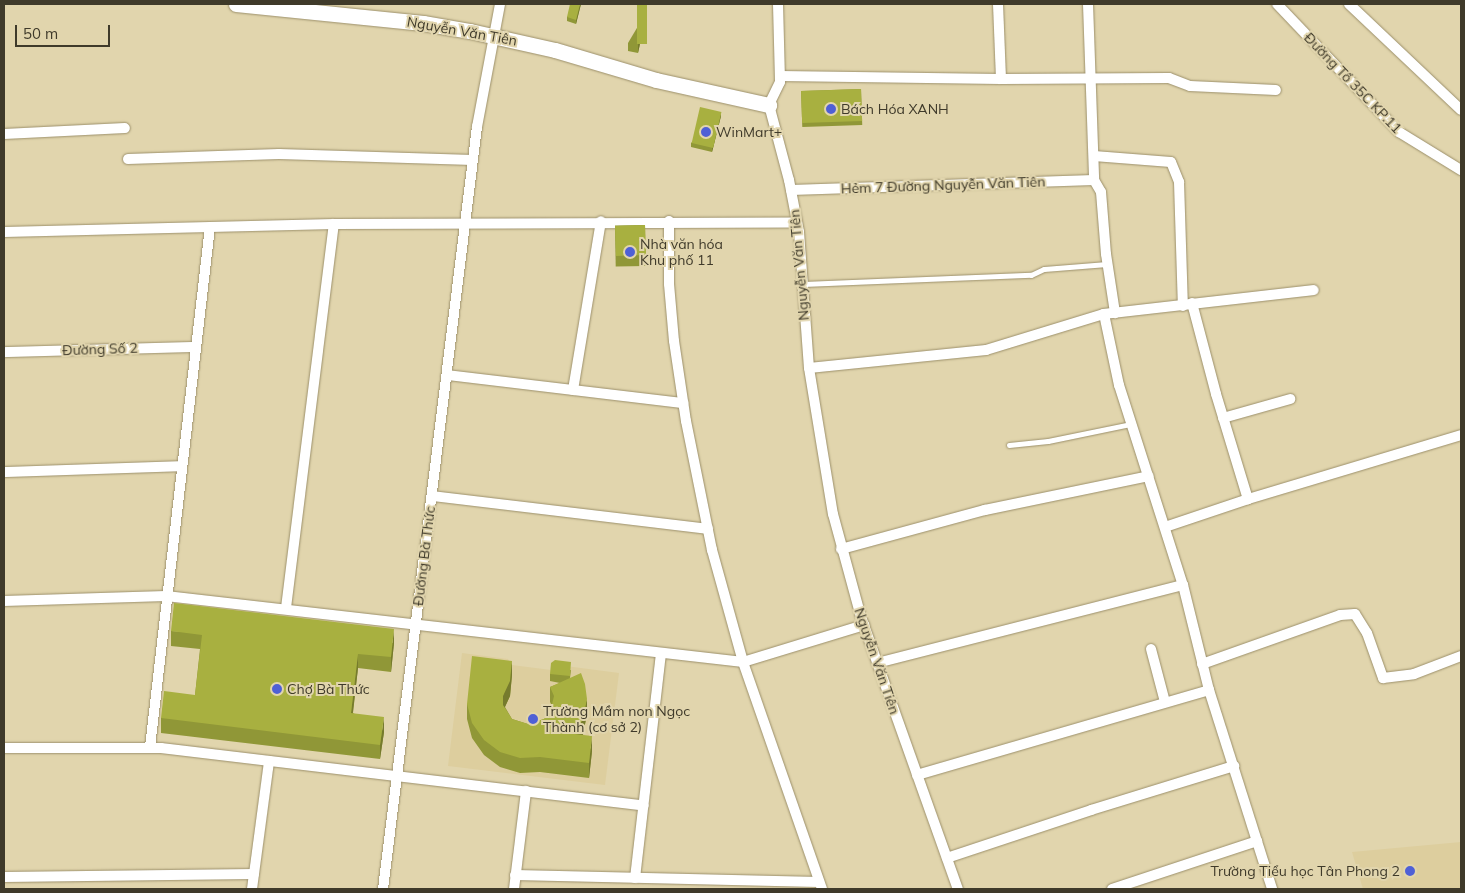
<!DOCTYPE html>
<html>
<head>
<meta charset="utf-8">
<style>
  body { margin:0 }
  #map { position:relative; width:1465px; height:893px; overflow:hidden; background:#e1d5ad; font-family:Mulish,sans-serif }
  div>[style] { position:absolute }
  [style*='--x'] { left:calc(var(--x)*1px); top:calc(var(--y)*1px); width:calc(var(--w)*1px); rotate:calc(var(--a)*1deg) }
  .built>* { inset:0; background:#ddce9e }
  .roads { filter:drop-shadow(0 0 1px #9c906b) drop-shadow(0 0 1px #9c906b) }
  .lane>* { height:5px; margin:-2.5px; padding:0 2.5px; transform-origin:2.5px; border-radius:2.5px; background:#fff }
  .street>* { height:10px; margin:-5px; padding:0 5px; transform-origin:5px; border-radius:5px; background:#fff }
  .secondary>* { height:15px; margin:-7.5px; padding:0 7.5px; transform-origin:7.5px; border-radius:7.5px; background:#fff }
  .wall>* { inset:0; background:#909737; transform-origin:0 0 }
  .shaded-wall>* { inset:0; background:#767b2d }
  .building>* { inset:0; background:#a8b040; transform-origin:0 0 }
  .dots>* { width:14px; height:14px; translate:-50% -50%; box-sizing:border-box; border:2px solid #e1d5ad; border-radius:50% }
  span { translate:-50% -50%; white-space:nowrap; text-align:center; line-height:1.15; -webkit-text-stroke:4px #e1d5ad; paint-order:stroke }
  .street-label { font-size:14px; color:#3f3a2a }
  .poi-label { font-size:14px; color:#3f3a2a }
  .left { translate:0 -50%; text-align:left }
  .right { translate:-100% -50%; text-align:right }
  .frame { position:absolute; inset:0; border:5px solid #3f3a2a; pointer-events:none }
  .scale { position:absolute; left:15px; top:25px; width:95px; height:22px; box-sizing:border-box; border:2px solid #3f3a2a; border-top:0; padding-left:6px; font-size:15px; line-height:18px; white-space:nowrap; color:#3f3a2a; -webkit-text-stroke:4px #e1d5ad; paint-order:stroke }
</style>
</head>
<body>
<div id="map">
  <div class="built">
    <div style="clip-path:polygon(462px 653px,508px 659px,512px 665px,551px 670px,558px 665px,619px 673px,605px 785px,448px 766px)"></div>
    <div style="clip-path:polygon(1461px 842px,1461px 889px,1363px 889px,1352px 852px)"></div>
  </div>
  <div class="roads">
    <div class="lane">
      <div style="--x:803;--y:284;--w:228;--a:-2.3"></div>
      <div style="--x:1031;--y:275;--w:14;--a:-25"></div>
      <div style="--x:1044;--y:269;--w:63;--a:-4.5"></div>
      <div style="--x:1009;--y:445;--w:39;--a:-6"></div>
      <div style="--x:1048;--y:441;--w:85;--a:-11.6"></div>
    </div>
    <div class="street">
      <div style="--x:778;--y:4;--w:78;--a:88.5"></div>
      <div style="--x:780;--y:82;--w:25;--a:116"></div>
      <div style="--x:769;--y:105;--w:78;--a:75.1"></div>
      <div style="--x:789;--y:180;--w:53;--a:79.1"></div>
      <div style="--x:799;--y:232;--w:136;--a:85.8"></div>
      <div style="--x:809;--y:368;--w:148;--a:80.7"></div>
      <div style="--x:833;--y:514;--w:107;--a:74.8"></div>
      <div style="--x:861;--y:617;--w:289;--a:70.4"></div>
      <div style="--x:998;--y:4;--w:75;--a:87.7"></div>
      <div style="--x:1088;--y:4;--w:176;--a:88"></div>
      <div style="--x:1094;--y:180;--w:14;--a:60"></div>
      <div style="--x:1101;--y:192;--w:62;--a:85.4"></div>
      <div style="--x:1106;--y:254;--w:60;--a:81.3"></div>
      <div style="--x:1277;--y:4;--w:177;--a:46.4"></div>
      <div style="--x:1399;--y:132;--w:73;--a:31.5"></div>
      <div style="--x:1349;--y:4;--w:154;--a:43.4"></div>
      <div style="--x:780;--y:76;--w:221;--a:0.8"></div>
      <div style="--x:1001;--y:79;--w:168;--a:-0.3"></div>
      <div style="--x:1169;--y:78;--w:22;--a:21"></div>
      <div style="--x:1190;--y:86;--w:86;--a:2.7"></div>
      <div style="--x:4;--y:134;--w:121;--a:-2.8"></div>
      <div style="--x:1094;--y:156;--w:77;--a:4.5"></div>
      <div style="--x:1171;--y:162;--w:22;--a:68"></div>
      <div style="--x:1179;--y:182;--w:124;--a:88.2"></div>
      <div style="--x:128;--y:159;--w:151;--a:-1.9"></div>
      <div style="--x:279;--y:154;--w:194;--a:1.8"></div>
      <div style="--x:791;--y:190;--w:303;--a:-1.9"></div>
      <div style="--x:669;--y:221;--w:63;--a:90"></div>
      <div style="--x:669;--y:284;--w:57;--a:85"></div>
      <div style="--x:674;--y:341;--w:81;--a:81.5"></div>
      <div style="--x:686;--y:421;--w:132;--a:78.6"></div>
      <div style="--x:712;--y:550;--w:116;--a:74.5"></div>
      <div style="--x:743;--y:662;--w:240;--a:70.8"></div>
      <div style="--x:4;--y:232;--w:330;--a:-1.4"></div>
      <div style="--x:334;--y:224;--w:463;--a:-0.2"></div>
      <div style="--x:1192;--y:303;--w:94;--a:75.2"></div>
      <div style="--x:1216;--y:394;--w:110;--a:73.1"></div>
      <div style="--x:1104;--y:314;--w:73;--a:78.1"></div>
      <div style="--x:1119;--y:385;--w:210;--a:72.3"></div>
      <div style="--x:1183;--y:585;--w:108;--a:76.1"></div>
      <div style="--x:1209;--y:690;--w:209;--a:72.4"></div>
      <div style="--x:4;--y:352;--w:192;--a:-1.5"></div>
      <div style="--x:809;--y:368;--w:178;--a:-5.8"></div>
      <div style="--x:986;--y:350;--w:123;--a:-17"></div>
      <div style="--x:1104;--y:314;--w:211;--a:-6.5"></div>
      <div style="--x:447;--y:375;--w:238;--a:6.8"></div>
      <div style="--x:573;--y:390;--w:171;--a:-80.6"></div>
      <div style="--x:1223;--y:418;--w:70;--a:-15.8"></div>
      <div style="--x:4;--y:472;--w:177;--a:-1.9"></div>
      <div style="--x:432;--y:496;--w:278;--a:6.8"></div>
      <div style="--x:1165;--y:527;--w:88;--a:-18.6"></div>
      <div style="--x:1248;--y:499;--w:222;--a:-16.7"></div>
      <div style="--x:841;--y:549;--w:149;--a:-15.2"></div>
      <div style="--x:985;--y:510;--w:167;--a:-11.7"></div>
      <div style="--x:4;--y:601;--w:162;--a:-1.8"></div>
      <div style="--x:166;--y:596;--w:581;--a:6.53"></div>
      <div style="--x:743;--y:662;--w:127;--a:-17"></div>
      <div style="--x:286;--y:608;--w:387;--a:-82.9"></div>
      <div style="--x:1151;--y:649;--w:55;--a:75.2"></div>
      <div style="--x:877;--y:663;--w:316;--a:-14.3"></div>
      <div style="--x:1202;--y:664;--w:146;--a:-19.5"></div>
      <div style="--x:1340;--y:615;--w:15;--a:-4"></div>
      <div style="--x:1355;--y:614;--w:22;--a:58"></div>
      <div style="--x:1367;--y:633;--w:48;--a:70.4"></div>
      <div style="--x:1383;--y:678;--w:31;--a:-7"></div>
      <div style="--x:1414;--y:674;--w:50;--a:-21"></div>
      <div style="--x:150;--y:747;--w:523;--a:-83.42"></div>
      <div style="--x:4;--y:748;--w:157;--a:0"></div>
      <div style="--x:161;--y:748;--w:486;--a:6.8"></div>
      <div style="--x:917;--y:775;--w:304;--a:-16.2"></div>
      <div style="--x:947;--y:858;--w:152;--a:-18.4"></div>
      <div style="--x:1091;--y:810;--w:150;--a:-17.1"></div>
      <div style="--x:515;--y:875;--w:304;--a:1.3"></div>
      <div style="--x:4;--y:877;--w:250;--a:-0.7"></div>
      <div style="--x:635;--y:878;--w:226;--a:-83.4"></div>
      <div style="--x:252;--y:889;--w:129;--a:-82.4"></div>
      <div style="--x:383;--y:889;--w:768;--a:-82.97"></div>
      <div style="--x:477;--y:127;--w:125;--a:-79.4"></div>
      <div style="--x:514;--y:889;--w:99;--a:-83"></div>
      <div style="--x:1112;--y:889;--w:153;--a:-18.3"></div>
    </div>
    <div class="secondary">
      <div style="--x:236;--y:4;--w:188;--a:5.8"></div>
      <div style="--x:423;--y:23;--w:48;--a:9.7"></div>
      <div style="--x:470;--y:31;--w:87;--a:12.6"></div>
      <div style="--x:555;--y:50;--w:105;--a:16.5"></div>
      <div style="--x:656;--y:80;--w:116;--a:12.5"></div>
    </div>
  </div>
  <div class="wall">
    <div style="clip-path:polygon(581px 4px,576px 24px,567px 21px,567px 17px)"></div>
    <div style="clip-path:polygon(647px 11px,638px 53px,628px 51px,628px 43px)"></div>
    <div style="left:861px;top:89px;width:36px;height:60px;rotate:88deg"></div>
    <div style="clip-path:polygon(721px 116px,712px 152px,691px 147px,691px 143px)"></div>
    <div style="left:645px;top:225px;width:41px;height:30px;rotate:89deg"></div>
    <div style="clip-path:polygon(171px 631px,394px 643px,391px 672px,358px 668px,353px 713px,384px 732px,380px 759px,161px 733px,161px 718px,195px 695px,200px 649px,171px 646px)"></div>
    <div style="clip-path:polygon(571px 670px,570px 678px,587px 714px,583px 735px,592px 751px,589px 778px,540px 772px,520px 773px,500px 767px,484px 755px,472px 738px,467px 719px,467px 704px,512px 675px,510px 696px,505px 707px,512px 719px,528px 724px,544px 719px,550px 713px,552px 706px,550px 702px,550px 687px,560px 683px,550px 681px,550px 674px)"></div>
  </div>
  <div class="shaded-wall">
    <div style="clip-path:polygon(580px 4px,581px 4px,576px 24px,576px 20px)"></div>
    <div style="clip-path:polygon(647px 4px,647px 11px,638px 53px,638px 45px)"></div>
    <div style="clip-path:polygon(721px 112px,721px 116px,712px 152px,712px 148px)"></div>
    <div style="clip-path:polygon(394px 629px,394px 643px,391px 672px,391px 657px)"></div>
    <div style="clip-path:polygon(358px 654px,358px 668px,351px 728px,351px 713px)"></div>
    <div style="clip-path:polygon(512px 661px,512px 675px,510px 696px,503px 711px,503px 696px)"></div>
    <div style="clip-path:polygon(587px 699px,587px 714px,583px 734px,575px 749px,575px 734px)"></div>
    <div style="clip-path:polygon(384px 717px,384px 732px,380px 759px,380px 745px)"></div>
    <div style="clip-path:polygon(592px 736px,592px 751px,589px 778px,589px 763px)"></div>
  </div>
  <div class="building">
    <div style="clip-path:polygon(570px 4px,580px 4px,576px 20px,567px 17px)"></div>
    <div style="left:637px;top:4px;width:10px;height:40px"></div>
    <div style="left:861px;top:89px;width:32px;height:60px;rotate:88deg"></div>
    <div style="left:700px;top:107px;width:22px;height:37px;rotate:13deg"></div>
    <div style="left:645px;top:225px;width:30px;height:30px;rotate:88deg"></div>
    <div style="clip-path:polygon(174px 603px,394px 629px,391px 657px,358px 654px,351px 713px,384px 717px,380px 745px,161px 718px,164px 691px,195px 695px,202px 635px,171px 631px)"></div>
    <div style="clip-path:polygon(472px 656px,512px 661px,510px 681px,503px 696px,503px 705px,512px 719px,528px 724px,544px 719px,550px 713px,554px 696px,550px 687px,581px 673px,585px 684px,587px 699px,583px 719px,575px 734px,592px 736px,589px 763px,540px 757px,520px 758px,500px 752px,484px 740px,472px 723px,467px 704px)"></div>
    <div style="clip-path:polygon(555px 660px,571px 662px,570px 676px,550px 674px,551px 663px)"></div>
  </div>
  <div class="dots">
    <div style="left:831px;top:109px;background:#4f60d5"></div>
    <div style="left:706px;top:132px;background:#4f60d5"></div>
    <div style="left:630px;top:252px;background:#4f60d5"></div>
    <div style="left:277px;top:689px;background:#4f60d5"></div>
    <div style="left:533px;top:719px;background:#4f60d5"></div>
    <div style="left:1410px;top:871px;background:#4f60d5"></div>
  </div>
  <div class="street-label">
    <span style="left:462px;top:31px;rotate:10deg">Nguyễn Văn Tiên</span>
    <span style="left:1353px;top:83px;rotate:46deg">Đường Tổ 35C KP.11</span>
    <span style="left:943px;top:185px;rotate:-2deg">Hẻm 7 Đường Nguyễn Văn Tiên</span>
    <span style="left:799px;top:265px;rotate:-95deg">Nguyễn Văn Tiên</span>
    <span style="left:100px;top:349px;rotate:-2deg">Đường Số 2</span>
    <span style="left:424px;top:556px;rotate:-83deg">Đường Bà Thức</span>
    <span style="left:877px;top:661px;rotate:71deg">Nguyễn Văn Tiên</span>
  </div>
  <div class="poi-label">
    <span class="left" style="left:841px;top:109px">Bách Hóa XANH</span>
    <span class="left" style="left:716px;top:132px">WinMart+</span>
    <span class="left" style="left:640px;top:252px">Nhà văn hóa<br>Khu phố 11</span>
    <span class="left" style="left:287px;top:689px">Chợ Bà Thức</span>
    <span class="left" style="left:543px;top:719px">Trường Mầm non Ngọc<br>Thành (cơ sở 2)</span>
    <span class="right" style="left:1400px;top:871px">Trường Tiểu học Tân Phong 2</span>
  </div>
  <div class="frame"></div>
  <div class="scale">50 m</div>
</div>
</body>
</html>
